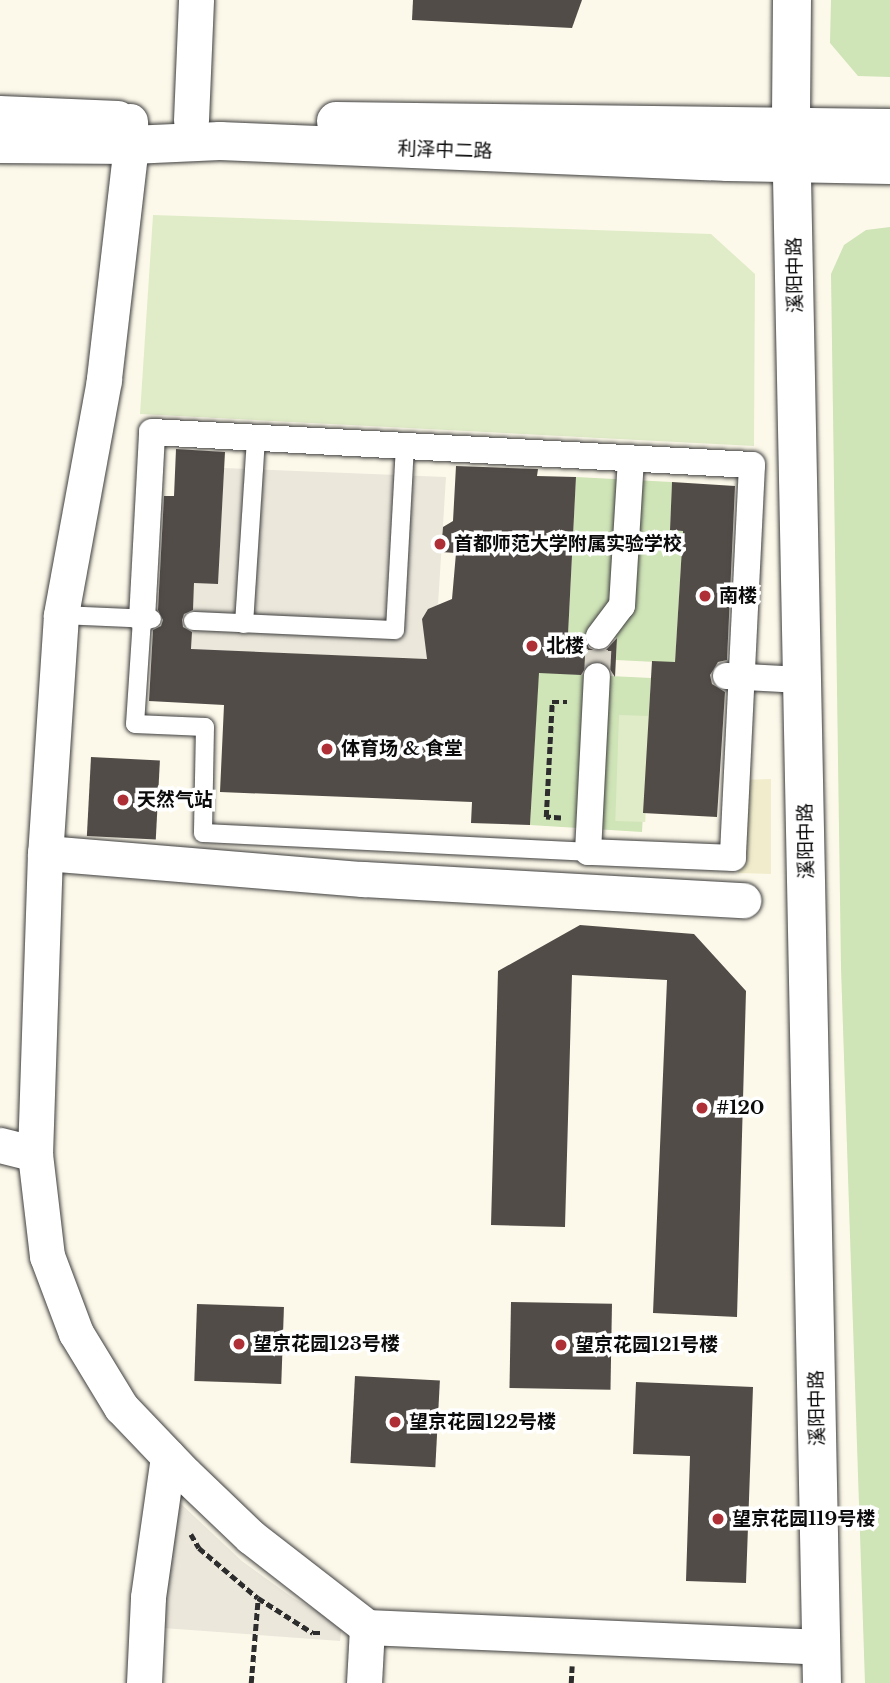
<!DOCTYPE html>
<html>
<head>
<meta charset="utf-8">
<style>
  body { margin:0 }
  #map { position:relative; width:890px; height:1683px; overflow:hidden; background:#fdf9ea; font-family:"Libre Baskerville","Noto Sans SC",serif }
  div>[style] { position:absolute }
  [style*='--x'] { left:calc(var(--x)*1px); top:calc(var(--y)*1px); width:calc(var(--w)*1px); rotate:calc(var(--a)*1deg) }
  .farmland>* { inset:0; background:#f1edcc }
  .green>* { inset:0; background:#cfe4b7 }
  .pitch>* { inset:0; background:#e0ecc8; transform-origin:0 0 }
  .plaza>* { inset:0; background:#ebe7db }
  .building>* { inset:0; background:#524c48; transform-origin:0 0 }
  .pedestrian-tunnel>* { height:26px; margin-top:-13px; transform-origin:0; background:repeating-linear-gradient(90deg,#d9d5c9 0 26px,transparent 0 39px) }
  .path>* { height:4.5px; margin-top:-2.25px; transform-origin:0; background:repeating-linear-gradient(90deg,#2d2d2d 0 7px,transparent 0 10.5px) }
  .roads { filter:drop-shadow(0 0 2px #3e3e3e) drop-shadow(0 0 2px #3e3e3e) }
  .service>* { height:18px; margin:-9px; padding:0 9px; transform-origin:9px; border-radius:9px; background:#fff }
  .pedestrian>* { height:26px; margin:-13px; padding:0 13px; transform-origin:13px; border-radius:13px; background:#fff }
  .minor>* { height:35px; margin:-17.5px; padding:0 17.5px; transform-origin:17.5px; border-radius:17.5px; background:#fff }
  .tertiary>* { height:38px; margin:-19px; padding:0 19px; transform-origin:19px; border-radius:19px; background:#fff }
  .dots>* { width:19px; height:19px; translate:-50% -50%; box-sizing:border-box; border:4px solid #fff; border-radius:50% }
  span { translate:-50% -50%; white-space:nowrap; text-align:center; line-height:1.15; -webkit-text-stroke:7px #fff; paint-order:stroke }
  .street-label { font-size:19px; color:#0b0b0b }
  .poi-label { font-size:19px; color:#0b0b0b; font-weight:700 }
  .left { translate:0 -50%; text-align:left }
</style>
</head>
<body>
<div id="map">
  <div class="farmland">
    <div style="clip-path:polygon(771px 779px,771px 874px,738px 873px,742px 780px)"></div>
  </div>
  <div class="green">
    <div style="clip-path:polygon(831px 0,890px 0,890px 77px,858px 76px,830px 43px)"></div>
    <div style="clip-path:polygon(890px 227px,890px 1683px,865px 1683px,841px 968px,831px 274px,844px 245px,866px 230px)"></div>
    <div style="clip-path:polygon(576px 477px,672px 482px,670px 530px,683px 531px,675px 663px,616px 660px,617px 638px,568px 635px)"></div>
    <div style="clip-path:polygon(540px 650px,569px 674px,651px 678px,642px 832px,530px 825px)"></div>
  </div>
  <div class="pitch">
    <div style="clip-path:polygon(153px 215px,711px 234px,755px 274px,754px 446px,140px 414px)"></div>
    <div style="left:619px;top:715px;width:30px;height:106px;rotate:2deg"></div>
  </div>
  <div class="plaza">
    <div style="clip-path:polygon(224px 468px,446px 477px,438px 605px,428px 609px,422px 619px,435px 659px,191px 650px,194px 583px,218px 584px)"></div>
    <div style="clip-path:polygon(179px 1502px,242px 1561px,293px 1598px,342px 1624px,340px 1641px,163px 1628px,167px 1560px)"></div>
  </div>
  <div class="building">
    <div style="clip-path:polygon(413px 0,582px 0,572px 28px,412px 20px)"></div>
    <div style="clip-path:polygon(176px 449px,225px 452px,218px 584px,194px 583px,193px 610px,184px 614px,182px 620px,183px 627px,192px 632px,191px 649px,427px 659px,422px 619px,428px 609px,452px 599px,456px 553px,441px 552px,443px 527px,453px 521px,456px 466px,538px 469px,537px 476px,576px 477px,568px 635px,583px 635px,589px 648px,598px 652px,606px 650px,617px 638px,615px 677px,606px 663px,598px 660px,589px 662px,581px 675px,539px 673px,530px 825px,471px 823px,472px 802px,220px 792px,224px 705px,149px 701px,153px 630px,161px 626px,163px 620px,158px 610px,164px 496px,174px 496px)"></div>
    <div style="clip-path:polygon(672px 482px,735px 486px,727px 660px,718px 662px,710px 675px,712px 684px,725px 692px,717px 817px,643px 813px,652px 661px,675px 662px,683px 531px,670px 530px)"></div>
    <div style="left:91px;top:757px;width:69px;height:79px;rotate:3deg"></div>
    <div style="clip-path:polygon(580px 925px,694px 934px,746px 991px,737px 1317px,653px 1313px,667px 980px,572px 975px,565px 1227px,491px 1225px,498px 971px)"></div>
    <div style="left:511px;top:1302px;width:101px;height:86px;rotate:1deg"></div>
    <div style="left:197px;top:1304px;width:87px;height:77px;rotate:2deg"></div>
    <div style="left:355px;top:1376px;width:85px;height:87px;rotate:3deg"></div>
    <div style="clip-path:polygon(636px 1382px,753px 1387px,746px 1583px,686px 1581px,690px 1456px,633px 1454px)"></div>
  </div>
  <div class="pedestrian-tunnel">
    <div style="--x:597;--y:676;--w:40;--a:-87.1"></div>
  </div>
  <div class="path">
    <div style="--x:561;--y:818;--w:15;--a:-176"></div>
    <div style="--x:546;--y:817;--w:115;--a:-87"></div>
    <div style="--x:552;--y:702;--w:15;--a:0"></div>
    <div style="--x:191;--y:1534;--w:16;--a:60"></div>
    <div style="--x:199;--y:1548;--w:77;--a:40.3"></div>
    <div style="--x:258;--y:1598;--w:65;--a:32.5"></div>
    <div style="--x:313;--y:1633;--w:8;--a:0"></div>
    <div style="--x:251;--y:1683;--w:85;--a:-85.3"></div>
    <div style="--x:571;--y:1683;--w:17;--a:-87"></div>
  </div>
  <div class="roads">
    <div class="service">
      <div style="--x:61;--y:615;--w:91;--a:2.5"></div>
      <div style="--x:142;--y:619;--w:105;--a:93.8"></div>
      <div style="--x:135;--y:724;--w:70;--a:2.5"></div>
      <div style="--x:205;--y:727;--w:106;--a:91.1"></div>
      <div style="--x:203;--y:833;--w:385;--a:2.8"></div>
      <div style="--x:193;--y:621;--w:202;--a:2.6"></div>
      <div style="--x:395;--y:630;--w:184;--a:-86.9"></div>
      <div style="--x:244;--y:624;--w:186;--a:-86.3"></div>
    </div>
    <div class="pedestrian">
      <div style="--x:142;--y:619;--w:187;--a:-86.9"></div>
      <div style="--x:152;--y:432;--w:601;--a:3.15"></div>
      <div style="--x:752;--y:465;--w:393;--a:92.8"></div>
      <div style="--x:733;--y:858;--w:145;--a:-177.6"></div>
      <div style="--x:588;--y:852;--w:176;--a:-87.1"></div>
      <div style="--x:599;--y:636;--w:38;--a:-53"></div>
      <div style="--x:622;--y:606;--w:148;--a:-86.5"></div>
      <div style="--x:726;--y:676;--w:76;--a:3"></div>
    </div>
    <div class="minor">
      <div style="--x:191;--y:120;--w:120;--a:-87.6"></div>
      <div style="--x:130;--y:121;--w:24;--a:88"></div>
      <div style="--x:131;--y:145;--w:237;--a:96.6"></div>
      <div style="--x:104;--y:380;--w:239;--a:100.4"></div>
      <div style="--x:61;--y:615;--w:239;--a:93.8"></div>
      <div style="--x:45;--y:853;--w:301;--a:91.9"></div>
      <div style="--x:35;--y:1154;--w:103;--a:83.3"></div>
      <div style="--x:47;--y:1256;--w:82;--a:69.4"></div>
      <div style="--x:76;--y:1333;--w:87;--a:58.7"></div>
      <div style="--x:121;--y:1407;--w:93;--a:46.3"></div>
      <div style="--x:185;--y:1474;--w:91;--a:43.7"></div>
      <div style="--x:251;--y:1537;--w:147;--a:37.8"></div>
      <div style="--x:367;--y:1627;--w:455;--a:2.5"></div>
      <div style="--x:45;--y:853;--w:319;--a:4.7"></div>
      <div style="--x:363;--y:879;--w:381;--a:3.2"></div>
      <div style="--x:0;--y:1145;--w:36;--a:14"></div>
      <div style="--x:144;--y:1683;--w:86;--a:-87.3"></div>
      <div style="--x:148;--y:1597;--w:142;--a:-81.9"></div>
      <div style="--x:364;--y:1683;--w:56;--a:-86.9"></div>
    </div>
    <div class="tertiary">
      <div style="--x:792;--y:0;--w:127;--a:90.5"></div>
      <div style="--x:791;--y:127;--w:1556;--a:88.86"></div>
      <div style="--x:0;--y:115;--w:118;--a:2.4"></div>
      <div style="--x:336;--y:121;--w:554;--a:0.72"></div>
      <div style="--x:0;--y:144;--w:131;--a:0.4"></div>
      <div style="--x:131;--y:145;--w:89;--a:-2.6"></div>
      <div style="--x:220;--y:141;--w:508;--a:2.37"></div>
      <div style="--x:728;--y:162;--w:162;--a:1.1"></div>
    </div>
  </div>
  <div class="dots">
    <div style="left:440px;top:544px;background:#ae2f35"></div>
    <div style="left:705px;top:596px;background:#ae2f35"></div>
    <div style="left:532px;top:646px;background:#ae2f35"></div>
    <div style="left:327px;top:749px;background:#ae2f35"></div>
    <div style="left:123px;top:800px;background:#ae2f35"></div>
    <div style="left:702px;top:1108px;background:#ae2f35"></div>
    <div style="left:239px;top:1344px;background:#ae2f35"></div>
    <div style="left:561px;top:1345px;background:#ae2f35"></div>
    <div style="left:395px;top:1422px;background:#ae2f35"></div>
    <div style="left:718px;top:1519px;background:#ae2f35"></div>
  </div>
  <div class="street-label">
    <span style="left:445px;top:150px;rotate:2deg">利泽中二路</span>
    <span style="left:795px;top:275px;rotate:-91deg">溪阳中路</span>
    <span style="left:806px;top:841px;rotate:-91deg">溪阳中路</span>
    <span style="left:817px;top:1408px;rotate:-91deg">溪阳中路</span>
  </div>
  <div class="poi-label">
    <span class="left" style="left:454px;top:544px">首都师范大学附属实验学校</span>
    <span class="left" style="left:719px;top:596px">南楼</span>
    <span class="left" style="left:546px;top:646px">北楼</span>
    <span class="left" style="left:341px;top:749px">体育场 &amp; 食堂</span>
    <span class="left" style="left:137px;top:800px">天然气站</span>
    <span class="left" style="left:716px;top:1108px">#120</span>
    <span class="left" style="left:253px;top:1344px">望京花园123号楼</span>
    <span class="left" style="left:575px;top:1345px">望京花园121号楼</span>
    <span class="left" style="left:409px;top:1422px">望京花园122号楼</span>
    <span class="left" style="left:732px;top:1519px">望京花园119号楼</span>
  </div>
</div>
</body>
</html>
